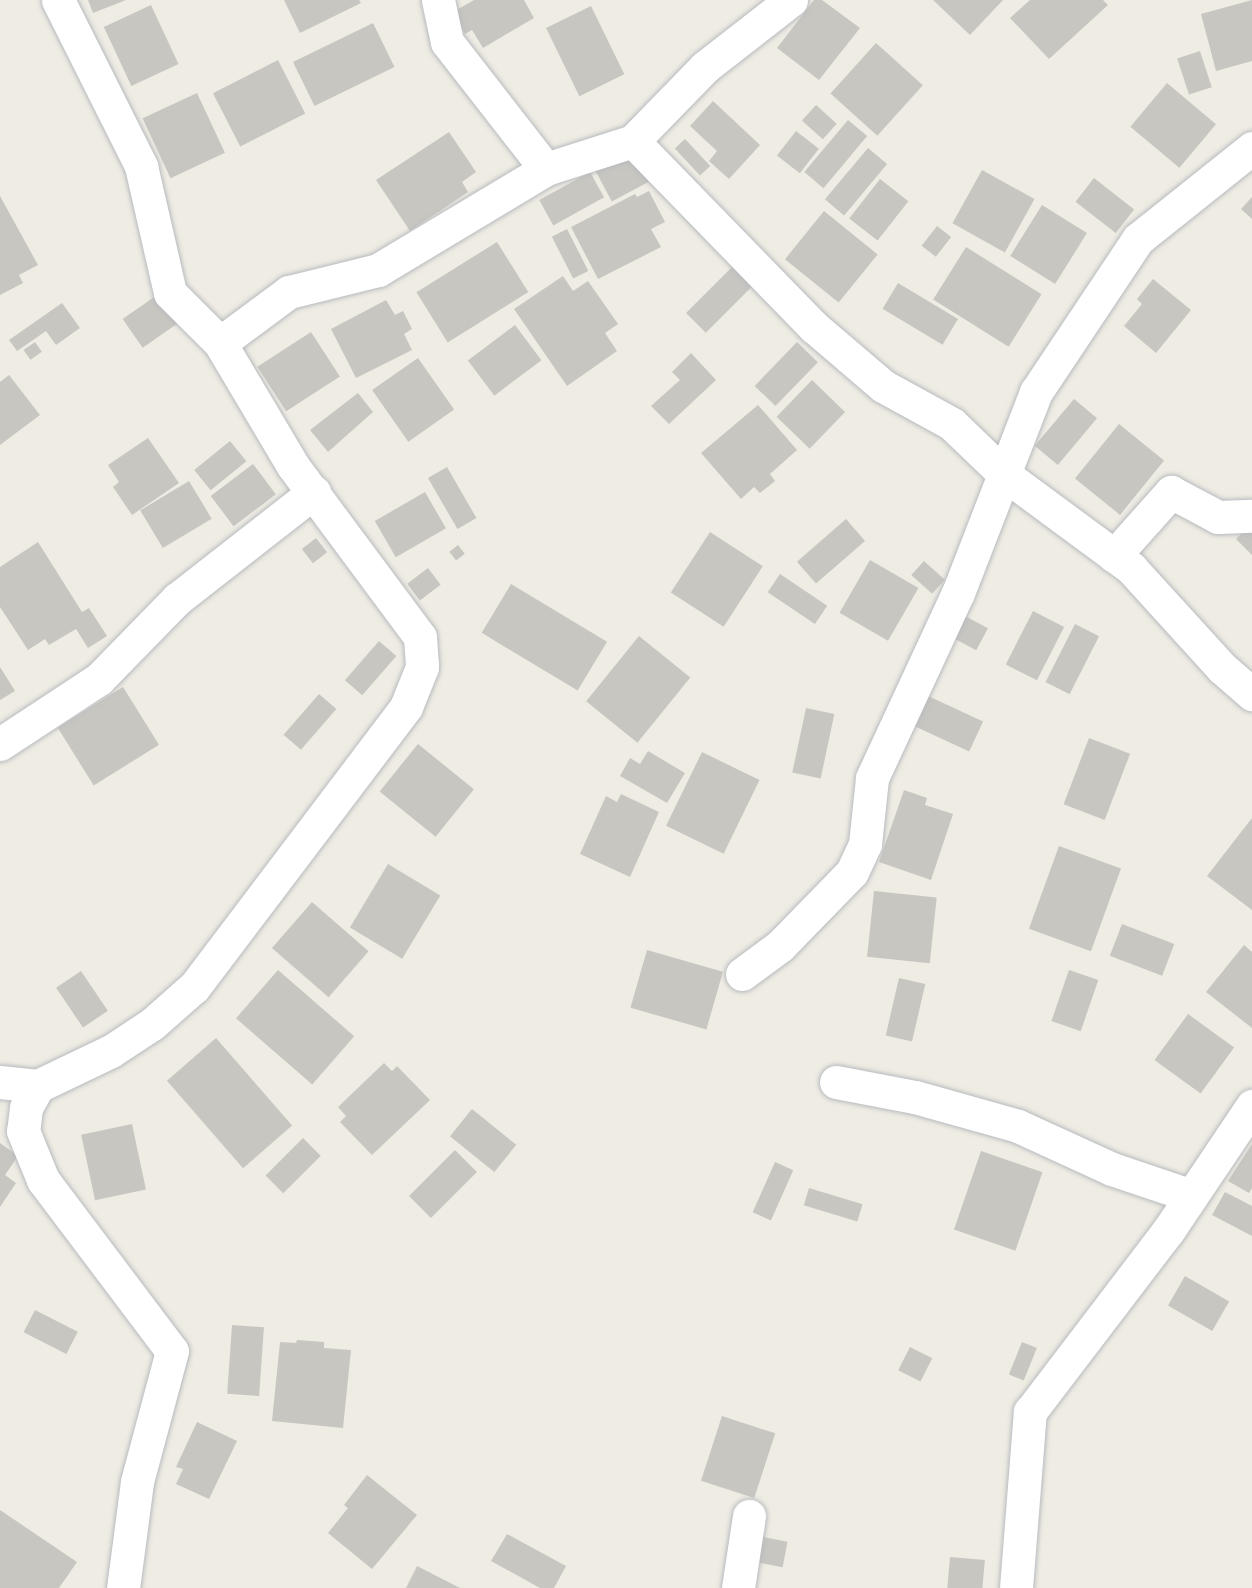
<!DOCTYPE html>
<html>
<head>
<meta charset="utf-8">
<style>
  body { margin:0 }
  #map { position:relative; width:1252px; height:1588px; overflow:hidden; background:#eeece3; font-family:Arial,sans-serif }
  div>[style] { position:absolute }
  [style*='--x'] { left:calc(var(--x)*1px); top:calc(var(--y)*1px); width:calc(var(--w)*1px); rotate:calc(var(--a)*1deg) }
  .building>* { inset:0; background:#c8c6c1; transform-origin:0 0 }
  .roads { filter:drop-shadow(0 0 2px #b8babf) drop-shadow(0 0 2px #b8babf) }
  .street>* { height:33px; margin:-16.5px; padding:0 16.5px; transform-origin:16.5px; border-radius:16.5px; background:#fff }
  span { translate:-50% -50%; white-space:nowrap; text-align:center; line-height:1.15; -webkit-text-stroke:4.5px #fff; paint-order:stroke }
</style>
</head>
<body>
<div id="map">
  <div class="building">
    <div style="clip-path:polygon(88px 0,126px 0,93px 13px)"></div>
    <div style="clip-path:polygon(284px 0,359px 0,361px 3px,300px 33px)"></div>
    <div style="clip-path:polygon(474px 0,524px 0,534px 18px,483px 48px,472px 30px,465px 34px,453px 12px)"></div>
    <div style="clip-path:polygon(814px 0,822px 0,860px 28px,819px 80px,777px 48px)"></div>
    <div style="clip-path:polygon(933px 0,1003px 0,970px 35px)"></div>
    <div style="clip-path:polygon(1030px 0,1103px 0,1108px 5px,1049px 59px,1010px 18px)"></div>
    <div style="clip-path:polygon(1252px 0,1252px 61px,1216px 71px,1201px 14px)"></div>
    <div style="left:151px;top:5px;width:65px;height:52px;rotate:65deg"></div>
    <div style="left:591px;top:6px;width:76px;height:50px;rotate:64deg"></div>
    <div style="left:373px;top:23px;width:49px;height:89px;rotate:64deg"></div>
    <div style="left:876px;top:43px;width:63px;height:68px;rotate:42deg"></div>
    <div style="left:1200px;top:51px;width:38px;height:24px;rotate:72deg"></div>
    <div style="left:278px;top:60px;width:60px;height:73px;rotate:63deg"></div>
    <div style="left:1167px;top:83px;width:64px;height:57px;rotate:40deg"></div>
    <div style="left:197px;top:93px;width:66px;height:60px;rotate:65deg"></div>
    <div style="clip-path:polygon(713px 101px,760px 145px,729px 179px,709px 161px,717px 151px,690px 126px)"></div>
    <div style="left:816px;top:105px;width:28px;height:21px;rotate:42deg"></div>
    <div style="left:848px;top:120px;width:25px;height:68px;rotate:40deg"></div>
    <div style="left:796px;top:131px;width:29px;height:31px;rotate:38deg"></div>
    <div style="clip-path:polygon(449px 132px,476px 172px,462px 182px,468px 192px,410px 231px,376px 180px)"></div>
    <div style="left:685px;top:139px;width:37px;height:14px;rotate:47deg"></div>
    <div style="left:868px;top:148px;width:25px;height:67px;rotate:40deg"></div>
    <div style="left:632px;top:150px;width:36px;height:42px;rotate:62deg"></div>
    <div style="left:982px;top:170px;width:60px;height:61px;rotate:29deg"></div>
    <div style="left:590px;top:172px;width:29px;height:58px;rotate:61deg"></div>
    <div style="left:1094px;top:178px;width:51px;height:30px;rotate:38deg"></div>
    <div style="left:880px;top:179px;width:36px;height:50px;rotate:38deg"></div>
    <div style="clip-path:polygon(649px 191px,665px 222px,651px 229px,661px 247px,598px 279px,571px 227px,635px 194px,637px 197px)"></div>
    <div style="clip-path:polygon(0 196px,38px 265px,19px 275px,23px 283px,0 295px)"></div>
    <div style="clip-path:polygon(1252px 197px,1252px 219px,1241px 209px)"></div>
    <div style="left:1042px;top:205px;width:53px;height:60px;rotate:32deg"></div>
    <div style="left:824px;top:211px;width:69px;height:62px;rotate:39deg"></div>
    <div style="left:937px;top:226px;width:18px;height:25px;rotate:38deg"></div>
    <div style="left:567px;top:229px;width:47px;height:17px;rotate:63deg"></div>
    <div style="left:497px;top:242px;width:59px;height:95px;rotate:58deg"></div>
    <div style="left:966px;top:247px;width:89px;height:62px;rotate:32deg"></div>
    <div style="left:732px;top:267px;width:28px;height:65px;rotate:45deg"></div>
    <div style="clip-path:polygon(563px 276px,573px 291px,588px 281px,618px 324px,605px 333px,617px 351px,567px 386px,514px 309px)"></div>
    <div style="clip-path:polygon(1153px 279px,1191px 310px,1156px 353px,1124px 326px,1142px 304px,1137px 299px)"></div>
    <div style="left:898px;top:283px;width:70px;height:30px;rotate:31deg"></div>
    <div style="left:157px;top:295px;width:35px;height:42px;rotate:55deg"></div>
    <div style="clip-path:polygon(386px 300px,395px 315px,403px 311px,412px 329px,404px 334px,412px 350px,356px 378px,331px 329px)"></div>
    <div style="clip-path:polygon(62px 303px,80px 328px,56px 345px,46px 331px,17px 351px,9px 340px)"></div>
    <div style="left:515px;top:325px;width:44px;height:59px;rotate:53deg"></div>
    <div style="left:311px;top:332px;width:53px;height:64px;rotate:57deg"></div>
    <div style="left:35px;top:342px;width:12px;height:14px;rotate:55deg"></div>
    <div style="left:797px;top:342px;width:29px;height:61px;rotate:44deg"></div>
    <div style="clip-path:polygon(691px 353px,716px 380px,669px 424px,651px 406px,680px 380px,672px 372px)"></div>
    <div style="left:418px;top:358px;width:63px;height:56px;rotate:55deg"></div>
    <div style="clip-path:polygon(9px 375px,40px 415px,0 445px,0 382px)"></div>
    <div style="left:812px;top:380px;width:46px;height:51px;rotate:44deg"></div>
    <div style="clip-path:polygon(358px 393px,373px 412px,328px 452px,310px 430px)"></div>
    <div style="left:1074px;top:399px;width:30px;height:61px;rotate:40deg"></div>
    <div style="clip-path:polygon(758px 405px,797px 450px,770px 474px,775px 481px,760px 493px,754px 487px,741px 499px,701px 453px)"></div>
    <div style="left:1119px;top:424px;width:58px;height:70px;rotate:39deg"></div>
    <div style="clip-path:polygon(148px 438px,179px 483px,132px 515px,113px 487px,119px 482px,108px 465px)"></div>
    <div style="left:230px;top:441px;width:26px;height:46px;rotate:51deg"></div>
    <div style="left:253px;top:464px;width:38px;height:53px;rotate:53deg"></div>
    <div style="left:447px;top:467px;width:59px;height:22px;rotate:60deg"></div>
    <div style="left:189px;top:481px;width:44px;height:57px;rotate:59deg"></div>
    <div style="left:425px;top:492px;width:42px;height:58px;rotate:60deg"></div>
    <div style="left:846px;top:519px;width:29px;height:65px;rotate:49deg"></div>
    <div style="clip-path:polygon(1252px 523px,1252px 555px,1236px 539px)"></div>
    <div style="left:710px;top:532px;width:63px;height:72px;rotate:33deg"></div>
    <div style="left:316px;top:538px;width:18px;height:18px;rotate:52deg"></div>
    <div style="clip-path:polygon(38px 542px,82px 612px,89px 608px,107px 636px,88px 648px,76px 629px,49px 645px,45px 639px,28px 650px,0 607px,0 567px)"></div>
    <div style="left:458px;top:545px;width:11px;height:11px;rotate:52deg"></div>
    <div style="left:870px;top:560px;width:56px;height:61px;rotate:30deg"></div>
    <div style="left:924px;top:561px;width:28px;height:19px;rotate:42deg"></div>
    <div style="left:428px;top:568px;width:21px;height:26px;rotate:53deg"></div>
    <div style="left:780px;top:574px;width:57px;height:22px;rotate:34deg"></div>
    <div style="left:511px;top:584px;width:112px;height:57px;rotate:31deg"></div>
    <div style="left:1033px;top:611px;width:35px;height:60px;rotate:27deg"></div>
    <div style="left:965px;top:616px;width:26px;height:25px;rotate:28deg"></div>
    <div style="left:1075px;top:624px;width:27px;height:65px;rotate:27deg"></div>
    <div style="left:639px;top:636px;width:66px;height:84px;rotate:39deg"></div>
    <div style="left:379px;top:641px;width:23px;height:52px;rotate:41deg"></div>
    <div style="clip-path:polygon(0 667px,15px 691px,0 700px)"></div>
    <div style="left:123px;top:687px;width:68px;height:77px;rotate:58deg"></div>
    <div style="left:319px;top:694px;width:23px;height:54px;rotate:41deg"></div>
    <div style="left:926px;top:695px;width:63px;height:33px;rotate:25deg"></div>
    <div style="left:806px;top:708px;width:29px;height:66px;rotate:12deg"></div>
    <div style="left:1089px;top:738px;width:44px;height:71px;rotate:21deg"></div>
    <div style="left:418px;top:744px;width:72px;height:61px;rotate:39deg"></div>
    <div style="clip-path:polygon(648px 751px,685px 773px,667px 803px,620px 776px,630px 758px,640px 764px)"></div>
    <div style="left:702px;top:752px;width:64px;height:82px;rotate:26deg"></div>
    <div style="clip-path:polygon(904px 790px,927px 798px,925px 805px,953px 814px,931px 880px,879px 862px)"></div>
    <div style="clip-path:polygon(621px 794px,659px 812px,630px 877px,580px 854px,606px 796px,617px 802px)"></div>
    <div style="clip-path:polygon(1252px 818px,1252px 910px,1207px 876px)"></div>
    <div style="left:1059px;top:846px;width:66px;height:88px;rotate:20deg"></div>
    <div style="left:388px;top:864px;width:61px;height:74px;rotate:31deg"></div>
    <div style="left:874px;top:891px;width:63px;height:66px;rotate:6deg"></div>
    <div style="left:312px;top:902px;width:75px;height:61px;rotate:41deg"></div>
    <div style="left:1122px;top:924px;width:56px;height:34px;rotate:21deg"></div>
    <div style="clip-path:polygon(1244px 945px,1252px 952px,1252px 1028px,1206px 992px)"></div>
    <div style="left:647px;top:950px;width:79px;height:60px;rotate:16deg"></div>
    <div style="left:278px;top:970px;width:101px;height:64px;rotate:41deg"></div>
    <div style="left:1069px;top:970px;width:31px;height:54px;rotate:19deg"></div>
    <div style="left:81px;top:971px;width:48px;height:30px;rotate:56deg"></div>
    <div style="left:899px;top:978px;width:27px;height:59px;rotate:13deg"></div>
    <div style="left:1188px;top:1014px;width:57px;height:57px;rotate:36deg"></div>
    <div style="left:216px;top:1038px;width:116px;height:65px;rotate:49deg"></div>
    <div style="clip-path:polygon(384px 1063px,392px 1071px,397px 1066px,430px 1100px,372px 1155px,340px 1122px,346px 1116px,338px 1107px)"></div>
    <div style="left:472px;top:1109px;width:57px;height:35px;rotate:39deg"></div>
    <div style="left:132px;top:1124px;width:67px;height:52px;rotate:78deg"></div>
    <div style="left:303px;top:1138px;width:25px;height:53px;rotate:45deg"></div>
    <div style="clip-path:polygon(0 1143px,18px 1156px,5px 1175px,16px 1183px,0 1207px)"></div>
    <div style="clip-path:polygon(1252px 1144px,1252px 1188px,1249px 1193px,1228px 1181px)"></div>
    <div style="left:455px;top:1150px;width:31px;height:65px;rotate:45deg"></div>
    <div style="left:981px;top:1151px;width:65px;height:83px;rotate:19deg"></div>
    <div style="left:775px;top:1162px;width:20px;height:55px;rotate:24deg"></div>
    <div style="left:809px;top:1188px;width:56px;height:18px;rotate:17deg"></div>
    <div style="clip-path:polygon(1225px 1192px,1252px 1206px,1252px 1236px,1212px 1215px)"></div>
    <div style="left:1185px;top:1276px;width:51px;height:34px;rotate:30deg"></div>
    <div style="left:35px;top:1310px;width:48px;height:25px;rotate:27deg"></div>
    <div style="left:232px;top:1325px;width:32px;height:69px;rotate:4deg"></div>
    <div style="clip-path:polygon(297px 1340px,324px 1342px,324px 1348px,351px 1350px,343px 1428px,272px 1421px,280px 1342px,296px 1343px)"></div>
    <div style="left:1022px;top:1342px;width:16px;height:35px;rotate:22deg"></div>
    <div style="left:910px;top:1347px;width:25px;height:26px;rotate:27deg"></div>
    <div style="left:722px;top:1416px;width:56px;height:68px;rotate:18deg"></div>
    <div style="clip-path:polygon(197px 1422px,237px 1441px,209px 1499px,176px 1484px,183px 1469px,176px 1467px)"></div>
    <div style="clip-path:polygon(367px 1475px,417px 1515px,372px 1569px,328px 1533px,348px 1508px,344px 1505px)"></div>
    <div style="clip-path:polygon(0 1510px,77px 1562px,59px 1588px,0 1588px)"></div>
    <div style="clip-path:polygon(507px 1534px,566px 1566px,554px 1588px,540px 1588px,491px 1561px)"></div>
    <div style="left:763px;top:1537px;width:25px;height:26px;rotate:11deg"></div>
    <div style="left:950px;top:1557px;width:35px;height:31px;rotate:5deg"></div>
    <div style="clip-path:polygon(417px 1566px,460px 1588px,406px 1588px)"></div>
  </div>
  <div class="roads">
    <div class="street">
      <div style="--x:58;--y:0;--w:186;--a:63.4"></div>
      <div style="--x:141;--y:166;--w:130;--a:77.1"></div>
      <div style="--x:170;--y:293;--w:71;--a:45"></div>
      <div style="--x:220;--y:343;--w:143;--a:59.3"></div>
      <div style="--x:293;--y:466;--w:213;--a:53.4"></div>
      <div style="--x:420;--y:637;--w:30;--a:86"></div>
      <div style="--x:422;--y:667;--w:43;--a:111.8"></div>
      <div style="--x:406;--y:707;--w:351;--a:127.1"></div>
      <div style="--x:194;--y:987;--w:56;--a:138.6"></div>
      <div style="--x:152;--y:1024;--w:49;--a:146.6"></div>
      <div style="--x:111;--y:1051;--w:81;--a:154.4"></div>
      <div style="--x:38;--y:1086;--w:25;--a:119"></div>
      <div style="--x:26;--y:1108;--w:23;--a:97"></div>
      <div style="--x:23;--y:1131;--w:53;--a:67.8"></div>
      <div style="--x:43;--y:1180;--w:214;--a:53"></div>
      <div style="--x:172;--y:1351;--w:136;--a:105"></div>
      <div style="--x:137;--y:1482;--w:107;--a:97.5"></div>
      <div style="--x:438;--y:0;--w:43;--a:77.9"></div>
      <div style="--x:447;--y:42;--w:161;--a:52.1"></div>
      <div style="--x:633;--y:141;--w:103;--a:-45.8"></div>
      <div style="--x:705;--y:67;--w:109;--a:-37.9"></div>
      <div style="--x:220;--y:343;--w:86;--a:-36.5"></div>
      <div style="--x:289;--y:292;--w:92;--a:-13.9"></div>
      <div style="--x:378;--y:270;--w:196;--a:-31"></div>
      <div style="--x:546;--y:169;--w:91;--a:-17.8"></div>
      <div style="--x:633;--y:141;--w:260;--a:45.8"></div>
      <div style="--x:814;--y:327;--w:91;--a:40.5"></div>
      <div style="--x:883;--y:386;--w:79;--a:28.8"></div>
      <div style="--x:952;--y:424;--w:74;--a:43.9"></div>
      <div style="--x:1005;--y:475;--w:157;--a:36.4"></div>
      <div style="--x:1131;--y:568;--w:135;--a:47.7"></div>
      <div style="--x:1222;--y:668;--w:40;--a:41"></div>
      <div style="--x:1114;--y:556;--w:86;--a:-48.3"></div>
      <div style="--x:1171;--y:492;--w:53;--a:28"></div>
      <div style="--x:1218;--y:517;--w:34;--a:-2"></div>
      <div style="--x:0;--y:744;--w:118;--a:-33.3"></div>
      <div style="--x:99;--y:679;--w:112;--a:-45.7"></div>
      <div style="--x:177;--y:599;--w:174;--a:-38"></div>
      <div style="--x:742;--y:974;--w:47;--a:-36.4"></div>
      <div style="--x:780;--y:946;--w:103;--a:-45.8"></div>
      <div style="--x:852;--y:872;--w:31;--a:-65"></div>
      <div style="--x:865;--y:844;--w:66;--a:-83.9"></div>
      <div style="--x:872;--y:778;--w:204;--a:-65.1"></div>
      <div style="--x:958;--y:593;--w:216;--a:-68.8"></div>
      <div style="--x:1036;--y:392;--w:184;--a:-56.3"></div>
      <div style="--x:1138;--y:239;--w:146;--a:-38.6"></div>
      <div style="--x:0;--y:1082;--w:38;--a:6"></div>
      <div style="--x:836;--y:1082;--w:80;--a:10.8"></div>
      <div style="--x:915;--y:1097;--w:107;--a:15.7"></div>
      <div style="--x:1018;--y:1126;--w:103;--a:24.6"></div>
      <div style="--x:1112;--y:1169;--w:84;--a:18.6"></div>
      <div style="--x:738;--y:1588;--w:73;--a:-81.3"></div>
      <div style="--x:1016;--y:1588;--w:177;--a:-85.5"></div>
      <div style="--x:1030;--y:1412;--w:228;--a:-52.7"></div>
      <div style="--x:1168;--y:1231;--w:151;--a:-56.1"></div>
    </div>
  </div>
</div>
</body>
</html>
